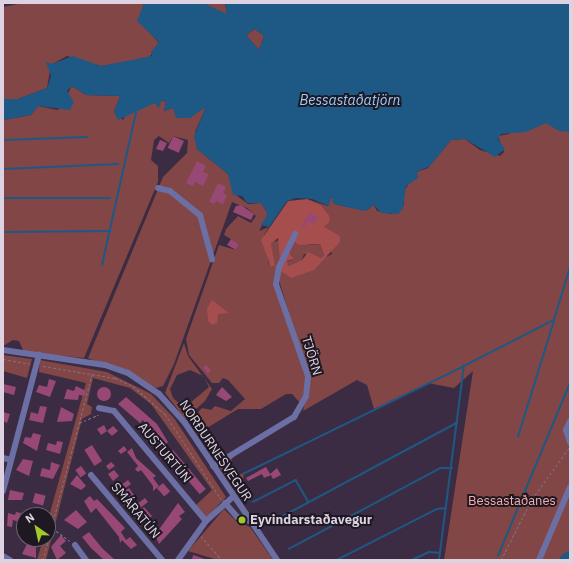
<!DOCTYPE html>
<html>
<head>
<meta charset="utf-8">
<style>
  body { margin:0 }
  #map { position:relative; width:573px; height:563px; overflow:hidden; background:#3b2c43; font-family:"IBM Plex Sans",sans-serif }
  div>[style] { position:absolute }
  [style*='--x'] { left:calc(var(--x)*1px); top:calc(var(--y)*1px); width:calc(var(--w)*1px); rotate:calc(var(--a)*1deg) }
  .green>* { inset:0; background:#814645 }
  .forest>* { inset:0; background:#a64d4d }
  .water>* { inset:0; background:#1e5885 }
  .stream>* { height:1.5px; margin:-0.75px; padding:0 0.75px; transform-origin:0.75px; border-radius:0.75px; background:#1e5885 }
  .building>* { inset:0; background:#974874; transform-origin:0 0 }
  .round { border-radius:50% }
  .path>* { height:1px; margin-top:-0.5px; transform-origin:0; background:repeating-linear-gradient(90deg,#7d7184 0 3px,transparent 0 5px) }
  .minor>* { height:6px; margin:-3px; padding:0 3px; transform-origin:3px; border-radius:3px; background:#6b6fa3 }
  .dots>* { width:11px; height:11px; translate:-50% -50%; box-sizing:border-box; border:2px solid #1e1822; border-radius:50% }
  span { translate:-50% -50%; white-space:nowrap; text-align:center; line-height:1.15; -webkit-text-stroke:4px #1e1822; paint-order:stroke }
  .street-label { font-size:13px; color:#dcd2e1 }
  .park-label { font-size:13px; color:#f8aca9 }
  .poi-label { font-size:13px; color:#dcd2e1; font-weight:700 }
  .left { translate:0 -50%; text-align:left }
  .water-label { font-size:14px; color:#96cdfe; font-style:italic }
  .frame { position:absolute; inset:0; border:4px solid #dcd2e1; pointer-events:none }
  .north { position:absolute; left:16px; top:507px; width:40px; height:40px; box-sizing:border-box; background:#1e1822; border:1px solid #6a626e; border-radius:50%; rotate:326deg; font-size:11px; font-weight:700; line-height:16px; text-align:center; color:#dcd2e1 }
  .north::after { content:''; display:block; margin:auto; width:14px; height:18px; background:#a1c92a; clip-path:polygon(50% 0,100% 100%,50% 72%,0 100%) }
</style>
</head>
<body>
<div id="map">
  <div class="green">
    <div style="clip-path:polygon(23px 3px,144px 3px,140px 22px,159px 43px,149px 58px,101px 66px,67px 56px,51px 65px,47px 88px,18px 99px,3px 99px,3px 7px)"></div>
    <div style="clip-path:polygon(203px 3px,225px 3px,227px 14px,217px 11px)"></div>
    <div style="clip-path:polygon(570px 3px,570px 560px,444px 560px,473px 371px,454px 388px,428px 383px,374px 409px,367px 385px,357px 380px,303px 411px,310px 382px,278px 277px,280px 270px,288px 274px,332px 254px,324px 227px,329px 215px,321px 205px,307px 199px,328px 206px,331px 196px,335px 204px,342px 206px,367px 210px,374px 205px,377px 211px,391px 214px,404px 205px,403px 192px,417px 172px,428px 168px,451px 140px,465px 139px,480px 150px,500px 156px,504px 152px,498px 136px,509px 134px)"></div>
    <div style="clip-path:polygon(255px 29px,264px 36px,259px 50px,246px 35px)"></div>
    <div style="clip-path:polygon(72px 86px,86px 95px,120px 96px,114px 112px,123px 120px,126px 114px,155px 102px,158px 107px,161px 100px,166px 102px,164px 111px,173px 108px,178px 117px,193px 115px,206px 107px,195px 132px,197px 149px,228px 174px,236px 195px,248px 204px,261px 203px,268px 214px,259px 231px,269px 227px,264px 235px,269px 265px,271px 243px,279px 240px,281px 259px,275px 278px,307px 379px,301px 404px,292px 394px,286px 394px,261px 409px,238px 409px,207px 428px,204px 441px,211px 453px,220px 457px,227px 455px,219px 460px,215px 461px,191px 420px,202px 408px,211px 410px,215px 406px,231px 411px,245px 399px,228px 380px,223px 378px,219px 383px,212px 383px,189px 355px,186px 339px,219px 245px,236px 250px,239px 244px,224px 235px,226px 229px,238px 216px,251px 223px,256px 216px,247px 208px,232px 202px,174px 364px,163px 386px,156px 388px,88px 358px,163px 177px,187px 153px,188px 140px,173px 136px,169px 143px,159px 136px,154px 140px,151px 160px,158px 166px,158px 182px,84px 358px,24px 352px,19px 341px,13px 340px,3px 346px,3px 120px,31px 115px,38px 106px,58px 110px)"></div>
    <div style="clip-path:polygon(294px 241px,309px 245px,320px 244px,324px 255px,321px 258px,304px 254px,302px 260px,288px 266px,286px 262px,294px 259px,289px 252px)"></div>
    <div style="clip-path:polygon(evenodd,184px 343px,188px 356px,212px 389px,205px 401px,185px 419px,165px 393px,184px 343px,190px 370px,203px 376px,209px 387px,184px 408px,173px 398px,170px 389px,177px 375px,190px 370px)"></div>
    <div style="clip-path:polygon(3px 355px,32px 359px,27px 378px,3px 371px)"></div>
    <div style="clip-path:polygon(40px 360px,107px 372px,151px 394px,174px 418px,226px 497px,206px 518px,196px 505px,212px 490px,151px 404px,130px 388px,93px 378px,87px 404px,92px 407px,91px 414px,82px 419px,46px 560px,37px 560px,43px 539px,48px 539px,48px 520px,86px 383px,39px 372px)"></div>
    <div style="clip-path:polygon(236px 453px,225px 470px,231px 477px,244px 473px,243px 480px,229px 482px,218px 465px)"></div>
    <div style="clip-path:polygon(224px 509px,236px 521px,250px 527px,273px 560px,218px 560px,188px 551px)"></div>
  </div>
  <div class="forest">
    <div style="clip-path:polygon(evenodd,307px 199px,321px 205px,329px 215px,330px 221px,324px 227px,340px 236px,340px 242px,314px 270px,291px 278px,281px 271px,278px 238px,271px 244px,275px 265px,271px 267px,261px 240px,288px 201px,307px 199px,294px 241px,299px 245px,320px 244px,324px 255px,321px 258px,308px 252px,302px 260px,288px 266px,287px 261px,294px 259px,289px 252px,294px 241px)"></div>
    <div style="clip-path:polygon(212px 300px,229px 313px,218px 314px,217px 323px,212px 325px,208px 321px,207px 308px)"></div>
  </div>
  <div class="water">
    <div style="clip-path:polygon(evenodd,144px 3px,203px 3px,227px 14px,225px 3px,570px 3px,570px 132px,559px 131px,546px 123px,526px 132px,501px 134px,498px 139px,505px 149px,495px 157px,465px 139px,451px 140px,430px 166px,417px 172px,418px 178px,406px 186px,403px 208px,398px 214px,381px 213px,374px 205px,365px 211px,342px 206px,333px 203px,331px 196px,329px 206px,312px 199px,296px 198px,287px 201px,269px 227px,261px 225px,268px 214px,261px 203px,247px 203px,242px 196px,233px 195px,228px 174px,197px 149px,194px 136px,206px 107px,190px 118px,176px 118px,173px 108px,164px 111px,166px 102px,162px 100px,159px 108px,155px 103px,118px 120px,114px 112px,120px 96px,86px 95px,72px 86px,67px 91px,74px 102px,70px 110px,38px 106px,31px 115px,3px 120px,3px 99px,18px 99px,47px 88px,51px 76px,46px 62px,52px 64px,73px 56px,101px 66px,152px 56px,151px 52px,159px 42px,137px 21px,144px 3px,255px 29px,264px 36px,259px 50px,246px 35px,255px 29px)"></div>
    <div style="clip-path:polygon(570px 550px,570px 560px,558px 560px,562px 555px)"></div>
  </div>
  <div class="stream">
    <div style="--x:3;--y:140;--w:84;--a:-2"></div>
    <div style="--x:3;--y:169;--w:115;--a:-2.5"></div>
    <div style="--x:3;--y:198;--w:107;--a:0"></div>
    <div style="--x:3;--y:232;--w:107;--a:-0.5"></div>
    <div style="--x:102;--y:265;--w:156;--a:-77.4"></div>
    <div style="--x:518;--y:437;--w:121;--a:-72.8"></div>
    <div style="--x:243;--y:474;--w:246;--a:-26"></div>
    <div style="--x:253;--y:502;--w:48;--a:-27.1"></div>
    <div style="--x:296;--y:480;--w:24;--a:60"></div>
    <div style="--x:272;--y:522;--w:210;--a:-28.2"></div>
    <div style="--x:289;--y:549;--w:172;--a:-28.1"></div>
    <div style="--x:441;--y:468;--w:11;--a:0"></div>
    <div style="--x:498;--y:556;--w:187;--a:-67.4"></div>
    <div style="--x:337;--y:560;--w:112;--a:-27"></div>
    <div style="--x:437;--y:509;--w:9;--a:-6"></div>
    <div style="--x:412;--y:560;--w:19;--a:-25"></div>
    <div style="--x:429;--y:552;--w:11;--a:5"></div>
    <div style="--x:439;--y:560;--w:196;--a:-82.7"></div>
    <div style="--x:464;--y:366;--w:101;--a:-27.1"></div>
    <div style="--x:554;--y:320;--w:55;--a:-73.2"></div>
  </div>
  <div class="building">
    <div style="left:173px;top:136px;width:12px;height:13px;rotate:24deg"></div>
    <div style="clip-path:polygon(160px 140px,167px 143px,163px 151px,156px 149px)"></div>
    <div style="clip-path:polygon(197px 161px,206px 166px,203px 172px,209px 174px,203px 186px,195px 182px,193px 186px,186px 183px)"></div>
    <div style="clip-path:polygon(218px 183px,226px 187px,223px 193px,227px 195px,223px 204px,216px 201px,214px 204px,209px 202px)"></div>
    <div style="clip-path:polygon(241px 205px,254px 214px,251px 220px,233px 212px,236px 206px)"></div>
    <div style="clip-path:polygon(310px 213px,318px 217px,314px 224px,308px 221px,304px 228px,301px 226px)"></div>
    <div style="clip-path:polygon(231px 239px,239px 244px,236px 250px,227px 245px)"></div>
    <div style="clip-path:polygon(206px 365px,211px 370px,208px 374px,203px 368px)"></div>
    <div style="clip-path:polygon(49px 379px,56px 381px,50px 397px,36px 392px,39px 385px,47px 387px)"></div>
    <div style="clip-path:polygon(3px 384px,16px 387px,14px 395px,3px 392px)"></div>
    <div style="clip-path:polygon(76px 386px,86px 391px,85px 396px,79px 395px,78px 400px,64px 399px,67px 389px,74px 391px)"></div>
    <div class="round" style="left:97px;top:387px;width:14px;height:14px"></div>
    <div style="clip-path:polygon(222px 387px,232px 397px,226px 401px,216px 395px)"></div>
    <div style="clip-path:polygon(126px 397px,157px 424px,168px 442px,162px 448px,150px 437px,154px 433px,143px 420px,140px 423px,118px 404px)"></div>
    <div style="clip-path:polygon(40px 406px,47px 407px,43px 423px,29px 420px,31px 412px,38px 414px)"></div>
    <div style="clip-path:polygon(61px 407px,74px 414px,72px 421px,57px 422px)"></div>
    <div style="clip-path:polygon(3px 412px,10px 414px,7px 423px,3px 421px)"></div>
    <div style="clip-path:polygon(104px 425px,107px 431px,101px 435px,97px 429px)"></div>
    <div style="clip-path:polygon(113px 426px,118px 431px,112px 436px,107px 431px)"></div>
    <div style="clip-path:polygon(33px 433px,41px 435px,37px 451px,23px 443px,25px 437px,31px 438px)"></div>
    <div style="clip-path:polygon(57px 441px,63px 442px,60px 454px,46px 450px,48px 443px,56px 445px)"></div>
    <div style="left:92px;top:445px;width:19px;height:9px;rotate:58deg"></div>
    <div style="clip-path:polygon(124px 446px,127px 450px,121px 454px,118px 451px)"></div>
    <div style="clip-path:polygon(132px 448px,136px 458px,156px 476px,153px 478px,159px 486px,153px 491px,153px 486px,141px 470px,138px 472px,135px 469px,138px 466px,127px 452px)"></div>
    <div style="left:173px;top:450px;width:51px;height:8px;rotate:50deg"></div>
    <div style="clip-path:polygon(23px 459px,33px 461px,29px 476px,16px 470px)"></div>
    <div style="clip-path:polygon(51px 462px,60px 465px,53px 479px,40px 476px,42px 468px,50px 470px)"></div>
    <div style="clip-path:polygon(111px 462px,115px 466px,109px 470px,106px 466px)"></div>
    <div style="left:81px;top:466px;width:9px;height:7px;rotate:54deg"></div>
    <div style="clip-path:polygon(266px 467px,270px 474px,277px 468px,281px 475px,273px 479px,271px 475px,264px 478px,262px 474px,248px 481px,246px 478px)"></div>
    <div style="clip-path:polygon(114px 470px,119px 476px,113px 481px,108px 474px)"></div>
    <div style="clip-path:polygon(77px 475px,86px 486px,81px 490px,70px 484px)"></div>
    <div style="left:128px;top:480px;width:5px;height:8px;rotate:53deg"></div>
    <div style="left:163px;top:483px;width:11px;height:8px;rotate:49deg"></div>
    <div style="left:129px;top:488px;width:12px;height:9px;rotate:55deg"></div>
    <div style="clip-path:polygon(10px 490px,24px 493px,22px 500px,8px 500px)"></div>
    <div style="left:35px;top:493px;width:11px;height:10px;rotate:15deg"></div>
    <div style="clip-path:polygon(90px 496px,94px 501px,97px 499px,125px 528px,121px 532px,126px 540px,130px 537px,137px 545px,131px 549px,122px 540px,120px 543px,119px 537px,96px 508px,91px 513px,84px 501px)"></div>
    <div style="left:145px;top:498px;width:5px;height:9px;rotate:53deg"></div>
    <div style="clip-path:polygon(178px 503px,185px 512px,179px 516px,182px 519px,159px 544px,155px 535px)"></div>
    <div style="left:144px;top:507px;width:12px;height:8px;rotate:48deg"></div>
    <div style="clip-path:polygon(76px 510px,87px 522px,78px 529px,64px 520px)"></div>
    <div style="clip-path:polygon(16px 512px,21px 513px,19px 522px,13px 520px,12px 527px,7px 526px,8px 513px,15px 515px)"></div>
    <div style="clip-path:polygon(89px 532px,102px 548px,115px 560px,104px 560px,91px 548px,82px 537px)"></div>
    <div style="clip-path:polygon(61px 535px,66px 541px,60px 546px,66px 553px,57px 560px,51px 547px)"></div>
    <div style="clip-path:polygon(29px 540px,36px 542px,36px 558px,22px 554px)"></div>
    <div style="clip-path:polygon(193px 555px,205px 559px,205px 560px,192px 560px)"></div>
  </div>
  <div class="path">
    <div style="--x:3;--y:359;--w:27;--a:10"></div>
    <div style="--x:43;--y:366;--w:73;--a:9.5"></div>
    <div style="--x:115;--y:378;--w:20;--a:24"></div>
    <div style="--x:133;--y:386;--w:43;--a:41.2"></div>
    <div style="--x:165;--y:414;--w:102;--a:56.6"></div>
    <div style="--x:79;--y:423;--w:21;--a:-23"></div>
    <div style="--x:52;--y:528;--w:22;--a:36"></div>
    <div style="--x:201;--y:536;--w:32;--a:49"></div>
    <div style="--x:43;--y:560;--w:192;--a:-75.2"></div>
    <div style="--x:501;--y:560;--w:68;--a:-63.1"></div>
    <div style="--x:532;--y:499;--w:63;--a:-54"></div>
  </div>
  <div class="minor">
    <div style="--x:158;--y:188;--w:12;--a:14"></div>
    <div style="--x:170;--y:191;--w:38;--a:39"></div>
    <div style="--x:200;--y:215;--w:46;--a:74.7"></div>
    <div style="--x:3;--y:350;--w:103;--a:8.4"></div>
    <div style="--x:105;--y:365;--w:24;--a:19"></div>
    <div style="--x:128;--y:373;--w:37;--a:34"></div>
    <div style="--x:159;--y:394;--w:39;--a:48"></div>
    <div style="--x:185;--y:423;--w:165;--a:56.1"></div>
    <div style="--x:99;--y:408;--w:15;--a:11"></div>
    <div style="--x:114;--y:411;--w:143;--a:50.1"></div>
    <div style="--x:570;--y:421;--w:10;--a:114"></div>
    <div style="--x:566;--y:430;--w:13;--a:72"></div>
    <div style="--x:3;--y:458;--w:8;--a:14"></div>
    <div style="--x:213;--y:466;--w:95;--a:-31.2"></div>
    <div style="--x:294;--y:417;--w:24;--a:-60"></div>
    <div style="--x:306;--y:396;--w:20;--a:-84"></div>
    <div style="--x:308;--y:376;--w:97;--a:-109.2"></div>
    <div style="--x:276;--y:284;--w:17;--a:-80"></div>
    <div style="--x:279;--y:267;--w:37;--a:-64"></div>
    <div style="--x:91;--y:475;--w:111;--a:50.1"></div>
    <div style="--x:3;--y:491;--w:141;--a:-75.2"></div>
    <div style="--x:225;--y:503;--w:18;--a:49"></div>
    <div style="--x:237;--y:517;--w:14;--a:17"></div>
    <div style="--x:75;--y:545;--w:19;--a:54"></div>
    <div style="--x:3;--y:556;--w:8;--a:30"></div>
    <div style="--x:178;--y:560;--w:48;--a:-54.3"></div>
    <div style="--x:206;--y:521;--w:36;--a:-42"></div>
    <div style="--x:539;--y:560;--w:79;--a:-67"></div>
  </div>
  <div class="dots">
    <div style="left:242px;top:520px;background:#a1c92a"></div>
  </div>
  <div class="street-label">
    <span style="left:311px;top:356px;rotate:73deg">TJÖRN</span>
    <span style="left:215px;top:451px;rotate:56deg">NORÐURNESVEGUR</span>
    <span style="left:164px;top:453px;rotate:50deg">AUSTURTÚN</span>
    <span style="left:135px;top:511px;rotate:50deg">SMÁRATÚN</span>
  </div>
  <div class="park-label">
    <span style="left:512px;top:501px">Bessastaðanes</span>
  </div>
  <div class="poi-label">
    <span class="left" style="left:250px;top:520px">Eyvindarstaðavegur</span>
  </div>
  <div class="water-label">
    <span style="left:350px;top:100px">Bessastaðatjörn</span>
  </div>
  <div class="frame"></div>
  <div class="north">N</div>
</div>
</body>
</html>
